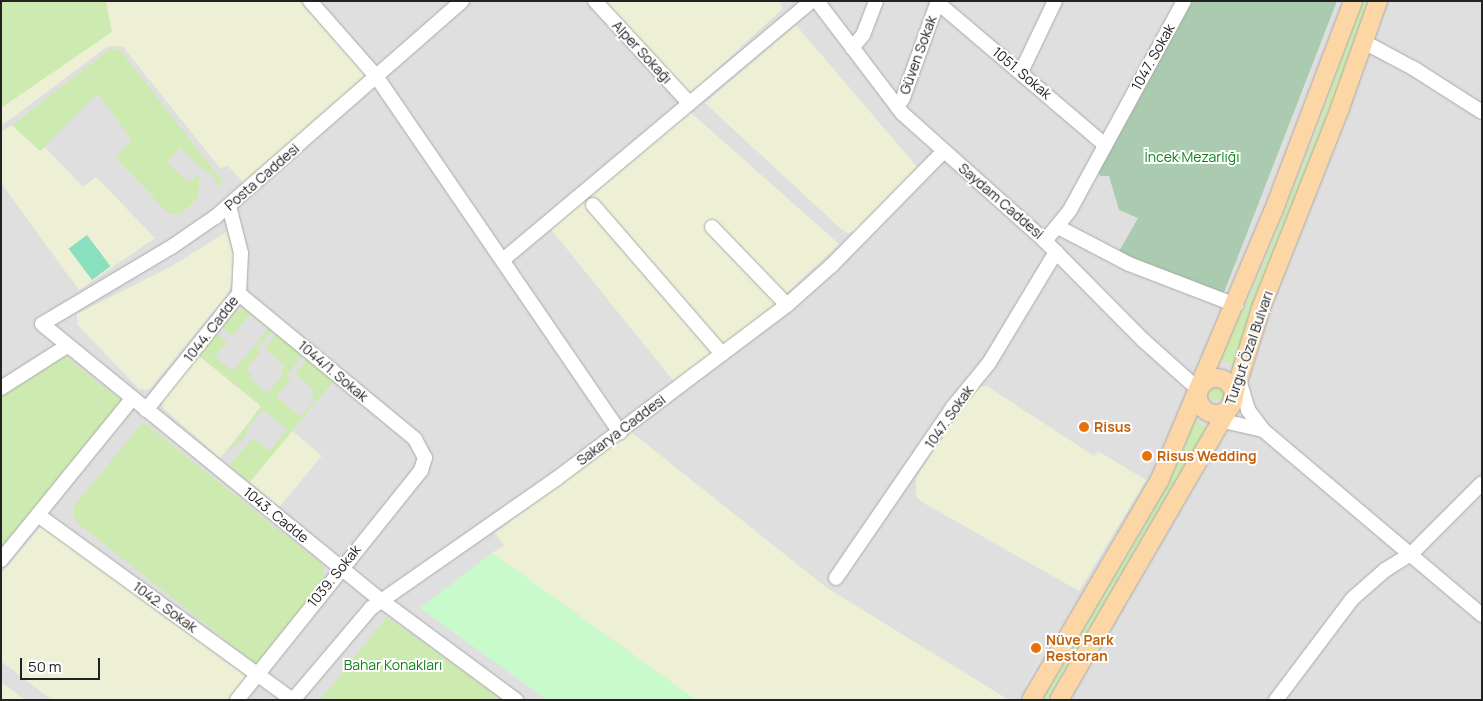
<!DOCTYPE html>
<html>
<head>
<meta charset="utf-8">
<style>
  body { margin:0 }
  #map { position:relative; width:1483px; height:701px; overflow:hidden; background:#f2efe9; font-family:Manrope,sans-serif }
  div>[style] { position:absolute }
  [style*='--x'] { left:calc(var(--x)*1px); top:calc(var(--y)*1px); width:calc(var(--w)*1px); rotate:calc(var(--a)*1deg) }
  .residential>* { inset:0; background:#e0dfdf }
  .farmland>* { inset:0; background:#eef0d5; transform-origin:0 0 }
  .grass>* { inset:0; background:#cdebb0 }
  .round { border-radius:50% }
  .cemetery>* { inset:0; background:#aacbaf }
  .park>* { inset:0; background:#c8facc }
  .pitch>* { inset:0; background:#88e0be; transform-origin:0 0 }
  .parking>* { inset:0; background:#e2e2e2; transform-origin:0 0 }
  .roads { filter:drop-shadow(0 0 1px #a9a9a9) drop-shadow(0 0 1px #a9a9a9) }
  .minor>* { height:14px; margin:-7px; padding:0 7px; transform-origin:7px; border-radius:7px; background:#fff }
  .major>* { height:18px; margin:-9px; padding:0 9px; transform-origin:9px; border-radius:9px; background:#fcd6a4 }
  .major>.ring { margin:-9px; padding:0; box-sizing:content-box; background:none; border:18px solid #fcd6a4; border-radius:50% }
  .dots>* { width:14px; height:14px; translate:-50% -50%; box-sizing:border-box; border:2px solid #fff; border-radius:50% }
  span { translate:-50% -50%; white-space:nowrap; text-align:center; line-height:1.15; -webkit-text-stroke:4px #fff; paint-order:stroke }
  .street-label { font-size:14px; color:#222 }
  .park-label { font-size:14px; color:#0c8416 }
  .food-label { font-size:14px; color:#c56008; font-weight:700 }
  .left { translate:0 -50%; text-align:left }
  .frame { position:absolute; inset:0; border:2px solid #222; pointer-events:none }
  .scale { position:absolute; left:20px; top:658px; width:80px; height:22px; box-sizing:border-box; border:2px solid #222; border-top:0; padding-left:6px; font-size:15px; line-height:18px; white-space:nowrap; color:#222; -webkit-text-stroke:4px #fff; paint-order:stroke }
</style>
</head>
<body>
<div id="map">
  <div class="residential">
    <div style="clip-path:polygon(106px 1px,1482px 1px,1482px 700px,1px 700px,1px 108px)"></div>
  </div>
  <div class="farmland">
    <div style="clip-path:polygon(1px 1px,299px 1px,367px 74px,244px 183px,228px 166px,220px 168px,123px 47px,108px 46px,1px 126px)"></div>
    <div style="clip-path:polygon(603px 1px,778px 1px,783px 8px,690px 94px)"></div>
    <div style="clip-path:polygon(796px 25px,917px 167px,855px 231px,848px 233px,841px 229px,705px 103px)"></div>
    <div style="clip-path:polygon(690px 112px,839px 244px,776px 303px,676px 384px,550px 228px)"></div>
    <div style="clip-path:polygon(12px 125px,40px 151px,45px 147px,83px 187px,96px 177px,155px 238px,79px 290px,1px 183px,1px 132px)"></div>
    <div style="clip-path:polygon(227px 232px,236px 265px,236px 275px,227px 294px,149px 390px,139px 389px,77px 324px,77px 314px,170px 267px)"></div>
    <div style="clip-path:polygon(198px 355px,262px 407px,220px 458px,163px 408px,162px 401px)"></div>
    <div style="clip-path:polygon(987px 386px,1094px 456px,1098px 451px,1146px 480px,1079px 591px,922px 502px,916px 496px,916px 478px,964px 402px,980px 387px)"></div>
    <div style="left:292px;top:431px;width:39px;height:66px;rotate:40deg"></div>
    <div style="clip-path:polygon(630px 431px,827px 588px,1009px 700px,696px 700px,492px 553px,504px 545px,495px 533px)"></div>
    <div style="clip-path:polygon(42px 525px,247px 677px,228px 700px,52px 700px,1px 661px,1px 574px)"></div>
    <div style="clip-path:polygon(1px 682px,25px 700px,1px 700px)"></div>
  </div>
  <div class="grass">
    <div style="clip-path:polygon(1px 1px,106px 1px,112px 32px,1px 108px)"></div>
    <div style="clip-path:polygon(1362px 1px,1369px 1px,1327px 120px,1249px 317px,1235px 365px,1219px 359px,1251px 294px,1309px 151px)"></div>
    <div style="clip-path:polygon(110px 49px,120px 50px,223px 182px,218px 187px,213px 175px,203px 170px,180px 148px,167px 161px,189px 183px,200px 173px,198px 198px,182px 213px,169px 214px,115px 157px,132px 141px,98px 93px,40px 151px,12px 125px)"></div>
    <div style="clip-path:polygon(249px 309px,274px 329px,257px 348px,261px 351px,246px 370px,252px 374px,249px 378px,267px 393px,284px 374px,280px 371px,284px 366px,265px 348px,278px 332px,304px 353px,287px 375px,291px 379px,276px 396px,300px 417px,315px 400px,311px 397px,315px 391px,295px 374px,309px 357px,336px 378px,250px 482px,229px 465px,253px 438px,270px 451px,287px 429px,263px 410px,247px 429px,246px 436px,224px 456px,261px 406px,198px 355px,216px 333px,227px 342px,215px 357px,233px 371px,268px 329px,251px 314px,232px 336px,221px 328px,235px 310px)"></div>
    <div style="clip-path:polygon(64px 356px,125px 403px,1px 552px,1px 397px)"></div>
    <div class="round" style="left:1207px;top:383px;width:18px;height:18px"></div>
    <div style="clip-path:polygon(1192px 419px,1209px 428px,1047px 700px,1039px 700px,1147px 522px,1178px 462px)"></div>
    <div style="clip-path:polygon(143px 422px,323px 565px,325px 581px,256px 664px,75px 521px,73px 507px)"></div>
    <div style="clip-path:polygon(387px 617px,479px 683px,502px 700px,320px 700px)"></div>
  </div>
  <div class="cemetery">
    <div style="clip-path:polygon(1189px 1px,1337px 1px,1223px 295px,1118px 253px,1138px 218px,1119px 210px,1109px 176px,1100px 176px,1097px 168px)"></div>
  </div>
  <div class="park">
    <div style="clip-path:polygon(492px 553px,696px 700px,547px 700px,420px 608px)"></div>
  </div>
  <div class="pitch">
    <div style="left:87px;top:235px;width:39px;height:23px;rotate:53deg"></div>
  </div>
  <div class="parking">
    <div style="left:1052px;top:631px;width:9px;height:62px;rotate:27deg"></div>
  </div>
  <div class="roads">
    <div class="minor">
      <div style="--x:310;--y:1;--w:100;--a:48.7"></div>
      <div style="--x:376;--y:76;--w:432;--a:55.6"></div>
      <div style="--x:462;--y:1;--w:328;--a:138.8"></div>
      <div style="--x:215;--y:217;--w:51;--a:145.4"></div>
      <div style="--x:173;--y:246;--w:152;--a:149.2"></div>
      <div style="--x:42;--y:324;--w:439;--a:39.2"></div>
      <div style="--x:382;--y:601;--w:167;--a:36.5"></div>
      <div style="--x:595;--y:1;--w:139;--a:47.3"></div>
      <div style="--x:817;--y:1;--w:141;--a:52.8"></div>
      <div style="--x:902;--y:113;--w:192;--a:41.8"></div>
      <div style="--x:1045;--y:241;--w:139;--a:45.3"></div>
      <div style="--x:1143;--y:340;--w:75;--a:41.8"></div>
      <div style="--x:937;--y:2;--w:221;--a:40.4"></div>
      <div style="--x:1364;--y:42;--w:55;--a:28"></div>
      <div style="--x:1413;--y:68;--w:82;--a:32.5"></div>
      <div style="--x:852;--y:48;--w:17;--a:-50"></div>
      <div style="--x:863;--y:35;--w:36;--a:-69"></div>
      <div style="--x:1021;--y:72;--w:79;--a:-64.4"></div>
      <div style="--x:897;--y:107;--w:11;--a:-56"></div>
      <div style="--x:903;--y:98;--w:103;--a:-70.2"></div>
      <div style="--x:593;--y:205;--w:197;--a:49.1"></div>
      <div style="--x:712;--y:227;--w:108;--a:46.1"></div>
      <div style="--x:1058;--y:227;--w:80;--a:27.5"></div>
      <div style="--x:1129;--y:264;--w:115;--a:21"></div>
      <div style="--x:1045;--y:241;--w:40;--a:-51"></div>
      <div style="--x:1070;--y:210;--w:238;--a:-61.4"></div>
      <div style="--x:504;--y:259;--w:401;--a:-40"></div>
      <div style="--x:1240;--y:383;--w:28;--a:73"></div>
      <div style="--x:1248;--y:410;--w:25;--a:53"></div>
      <div style="--x:1263;--y:430;--w:287;--a:40.2"></div>
      <div style="--x:1;--y:388;--w:78;--a:-32.5"></div>
      <div style="--x:146;--y:410;--w:149;--a:-51.3"></div>
      <div style="--x:239;--y:294;--w:41;--a:-87.2"></div>
      <div style="--x:241;--y:253;--w:49;--a:-104.3"></div>
      <div style="--x:1223;--y:421;--w:41;--a:12.7"></div>
      <div style="--x:38;--y:515;--w:315;--a:36"></div>
      <div style="--x:1;--y:560;--w:208;--a:-50.9"></div>
      <div style="--x:836;--y:578;--w:207;--a:-55.6"></div>
      <div style="--x:953;--y:407;--w:57;--a:-50.7"></div>
      <div style="--x:989;--y:363;--w:130;--a:-58.9"></div>
      <div style="--x:237;--y:700;--w:295;--a:-51.3"></div>
      <div style="--x:421;--y:470;--w:13;--a:-72"></div>
      <div style="--x:425;--y:458;--w:21;--a:-118"></div>
      <div style="--x:415;--y:439;--w:228;--a:-140.5"></div>
      <div style="--x:293;--y:700;--w:121;--a:-49.7"></div>
      <div style="--x:371;--y:608;--w:226;--a:-34.9"></div>
      <div style="--x:556;--y:479;--w:289;--a:-37"></div>
      <div style="--x:787;--y:305;--w:59;--a:-41.6"></div>
      <div style="--x:831;--y:266;--w:161;--a:-45.5"></div>
      <div style="--x:1276;--y:700;--w:126;--a:-53"></div>
      <div style="--x:1352;--y:599;--w:44;--a:-41.3"></div>
      <div style="--x:1385;--y:570;--w:31;--a:-32"></div>
      <div style="--x:1411;--y:554;--w:100;--a:-45"></div>
    </div>
    <div class="major">
      <div class="ring" style="left:1198px;top:378px;width:18px;height:18px"></div>
      <div style="--x:1031;--y:700;--w:256;--a:-59.7"></div>
      <div style="--x:1160;--y:479;--w:290;--a:-67.1"></div>
      <div style="--x:1273;--y:212;--w:226;--a:-69.2"></div>
      <div style="--x:1059;--y:700;--w:342;--a:-59.8"></div>
      <div style="--x:1231;--y:404;--w:101;--a:-72.6"></div>
      <div style="--x:1261;--y:308;--w:215;--a:-68.4"></div>
      <div style="--x:1340;--y:108;--w:114;--a:-70.4"></div>
    </div>
  </div>
  <div class="dots">
    <div style="left:1084px;top:427px;background:#e8710a"></div>
    <div style="left:1147px;top:456px;background:#e8710a"></div>
    <div style="left:1036px;top:648px;background:#e8710a"></div>
  </div>
  <div class="street-label">
    <span style="left:642px;top:52px;rotate:47deg">Alper Sokağı</span>
    <span style="left:918px;top:55px;rotate:-70deg">Güven Sokak</span>
    <span style="left:1153px;top:57px;rotate:-61deg">1047. Sokak</span>
    <span style="left:1022px;top:73px;rotate:40deg">1051. Sokak</span>
    <span style="left:262px;top:177px;rotate:-41deg">Posta Caddesi</span>
    <span style="left:1001px;top:201px;rotate:41deg">Saydam Caddesi</span>
    <span style="left:211px;top:329px;rotate:-52deg">1044. Cadde</span>
    <span style="left:1249px;top:348px;rotate:-71deg">Turgut Özal Bulvarı</span>
    <span style="left:333px;top:371px;rotate:40deg">1044/1. Sokak</span>
    <span style="left:949px;top:417px;rotate:-55deg">1047. Sokak</span>
    <span style="left:621px;top:430px;rotate:-37deg">Sakarya Caddesi</span>
    <span style="left:276px;top:515px;rotate:39deg">1043. Cadde</span>
    <span style="left:334px;top:576px;rotate:-51deg">1039. Sokak</span>
    <span style="left:165px;top:607px;rotate:36deg">1042. Sokak</span>
  </div>
  <div class="park-label">
    <span style="left:1192px;top:157px">İncek Mezarlığı</span>
    <span style="left:393px;top:665px">Bahar Konakları</span>
  </div>
  <div class="food-label">
    <span class="left" style="left:1094px;top:427px">Risus</span>
    <span class="left" style="left:1157px;top:456px">Risus Wedding</span>
    <span class="left" style="left:1046px;top:648px">Nüve Park<br>Restoran</span>
  </div>
  <div class="frame"></div>
  <div class="scale">50 m</div>
</div>
</body>
</html>
